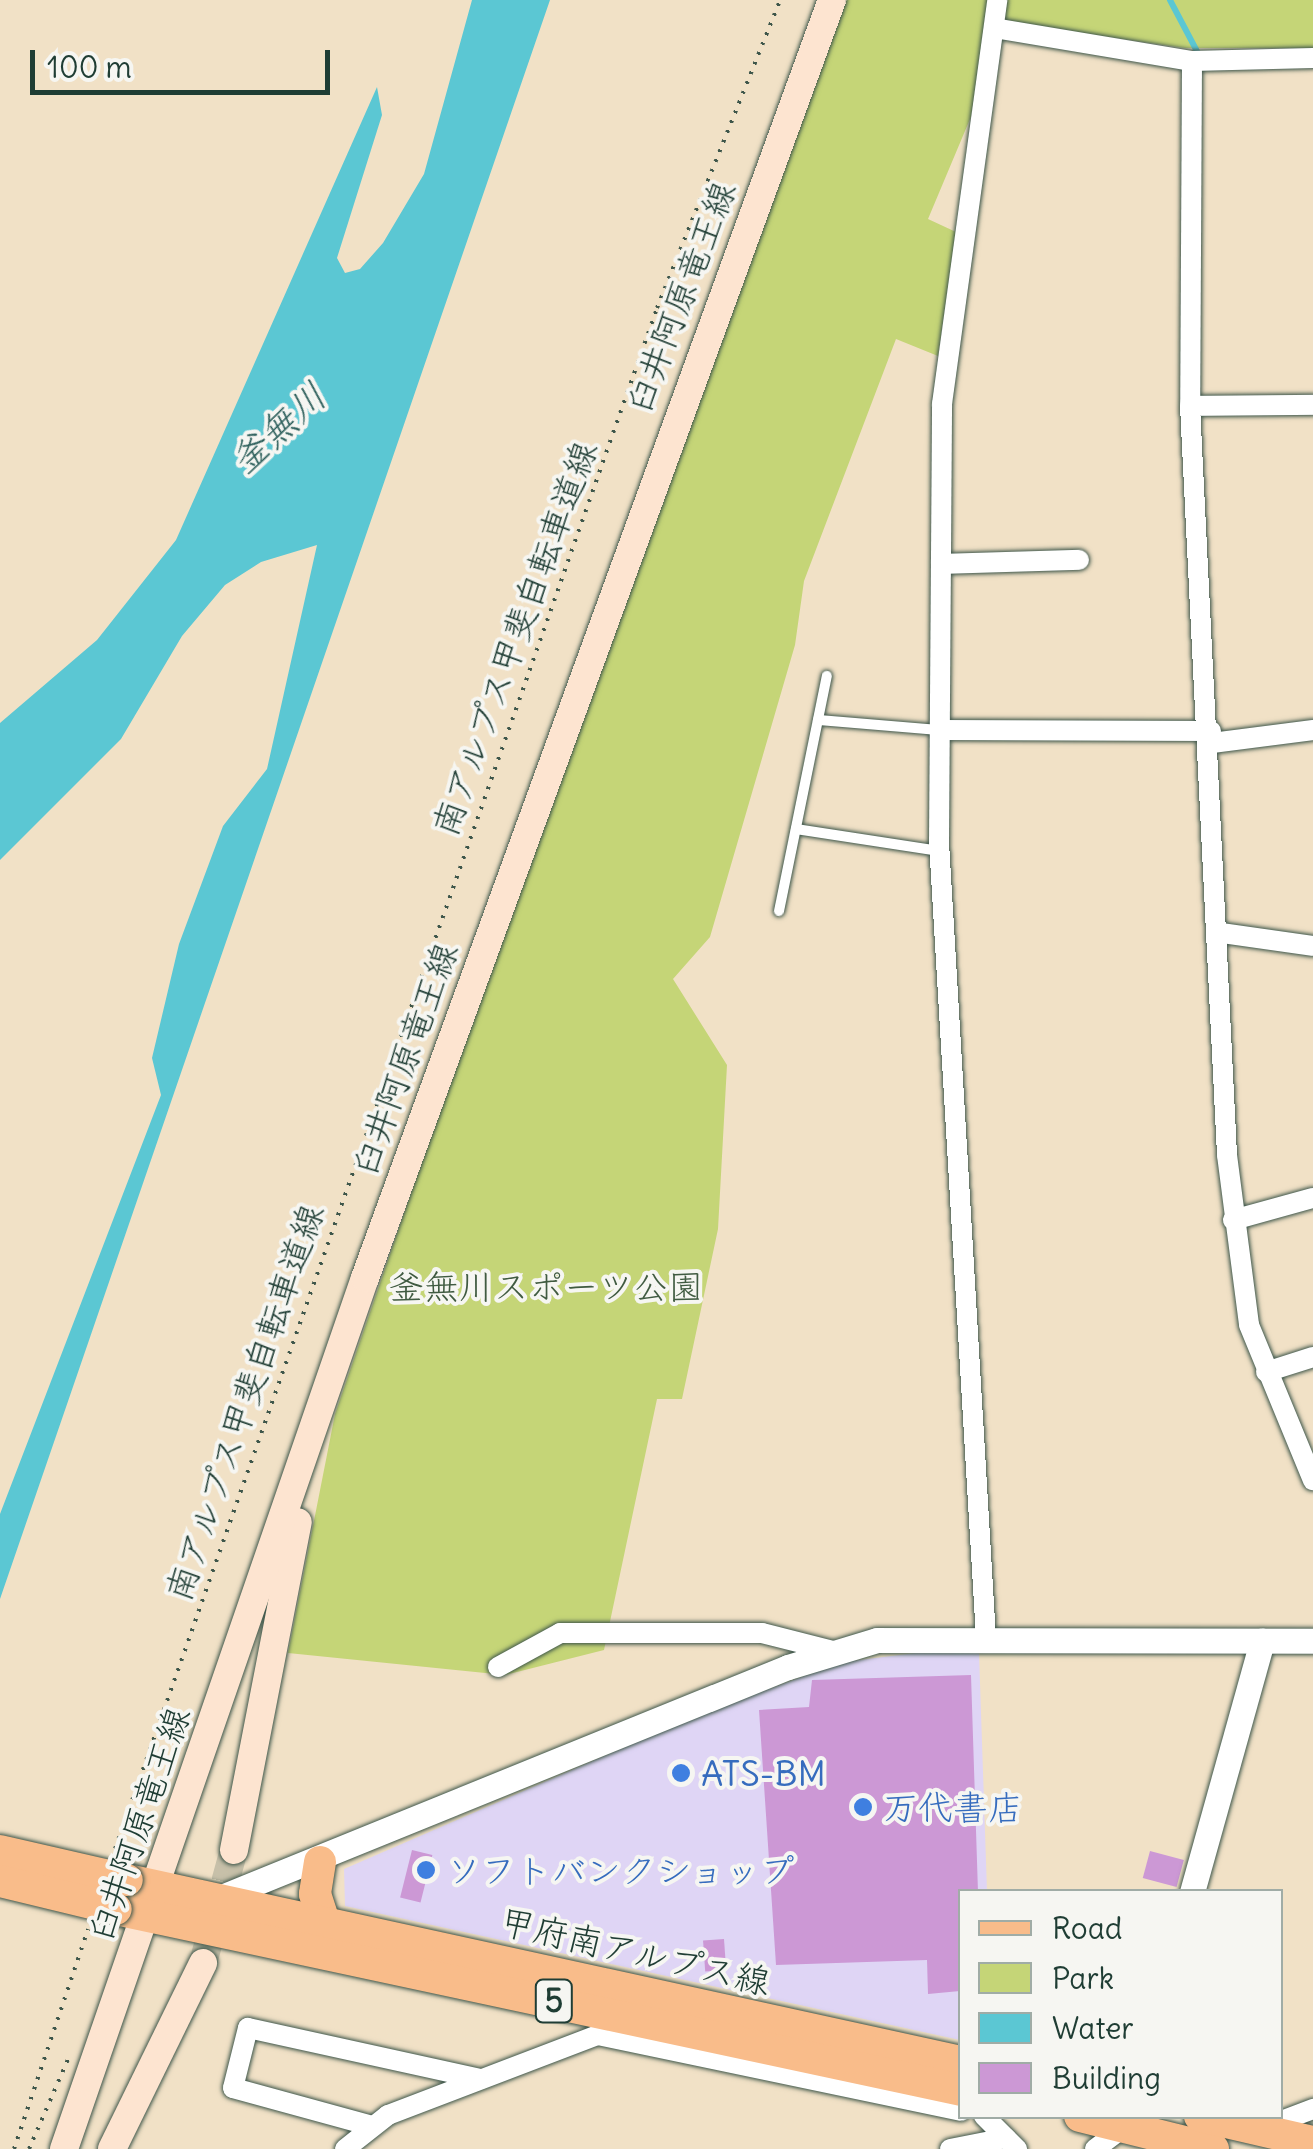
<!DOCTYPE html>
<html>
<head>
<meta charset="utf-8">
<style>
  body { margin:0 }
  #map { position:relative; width:1313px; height:2149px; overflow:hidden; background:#f1e1c6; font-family:Delius,"Klee One",sans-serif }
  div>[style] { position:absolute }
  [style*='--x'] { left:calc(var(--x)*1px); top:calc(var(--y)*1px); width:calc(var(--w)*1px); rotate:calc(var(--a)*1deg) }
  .built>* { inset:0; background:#dfd5f5 }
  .green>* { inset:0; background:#c5d577 }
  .water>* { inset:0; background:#5bc7d3 }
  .stream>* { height:6px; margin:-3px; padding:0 3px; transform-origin:3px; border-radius:3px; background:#5bc7d3 }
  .building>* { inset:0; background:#cc98d5; transform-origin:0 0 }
  .secondary-tunnel>* { height:28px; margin-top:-14px; transform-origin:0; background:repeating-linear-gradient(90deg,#c7c0a9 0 28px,transparent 0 42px) }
  .path>* { height:4px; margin-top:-2px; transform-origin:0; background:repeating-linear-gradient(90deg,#3e564a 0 2.5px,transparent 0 10.5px) }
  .roads { filter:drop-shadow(0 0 2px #3e564a) drop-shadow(0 0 2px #3e564a) }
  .service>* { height:10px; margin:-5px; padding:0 5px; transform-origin:5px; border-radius:5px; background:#fff }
  .minor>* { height:20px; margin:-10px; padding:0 10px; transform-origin:10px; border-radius:10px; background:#fff }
  .tertiary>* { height:25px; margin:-12.5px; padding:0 12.5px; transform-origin:12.5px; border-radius:12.5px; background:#fff }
  .secondary>* { height:28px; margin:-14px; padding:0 14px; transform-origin:14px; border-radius:14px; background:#fde4d0 }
  .primary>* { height:32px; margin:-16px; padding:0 16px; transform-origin:16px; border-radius:16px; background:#f9bc8a }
  .bridges { filter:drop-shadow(0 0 2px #3e564a) drop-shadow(0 0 2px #3e564a) }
  .primary-bridge>* { height:32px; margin:-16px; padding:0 16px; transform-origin:16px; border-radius:16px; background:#f9bc8a }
  .dots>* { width:28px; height:28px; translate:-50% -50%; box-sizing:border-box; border:5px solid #f6f6f2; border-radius:50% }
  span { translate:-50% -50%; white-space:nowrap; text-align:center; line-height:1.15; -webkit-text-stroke:8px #f6f6f2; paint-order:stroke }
  .shield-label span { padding:2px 8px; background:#f6f6f2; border:2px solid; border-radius:8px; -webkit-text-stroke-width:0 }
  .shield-label { font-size:32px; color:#1f3d34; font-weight:700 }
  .street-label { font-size:35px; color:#1f3d34 }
  .park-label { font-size:35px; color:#405b41 }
  .shop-label { font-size:35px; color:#366cbe }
  .left { translate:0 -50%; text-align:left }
  .water-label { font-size:38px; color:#2e605c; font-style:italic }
  .legend { position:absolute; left:958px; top:1889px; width:325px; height:230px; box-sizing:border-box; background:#f6f6f2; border:2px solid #a0aca6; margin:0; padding:12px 18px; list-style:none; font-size:30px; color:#1f3d34 }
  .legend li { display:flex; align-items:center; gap:20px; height:50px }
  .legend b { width:50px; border:2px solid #a0aca6 }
  .scale { position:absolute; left:30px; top:50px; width:300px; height:45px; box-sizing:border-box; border:5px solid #1f3d34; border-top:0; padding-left:12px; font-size:30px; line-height:35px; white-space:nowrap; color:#1f3d34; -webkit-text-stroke:8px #f6f6f2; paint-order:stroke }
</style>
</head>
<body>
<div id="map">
  <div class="built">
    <div style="clip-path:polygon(940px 1650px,979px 1653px,987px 1891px,961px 1892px,960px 2040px,345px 1906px,344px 1869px,708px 1711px,843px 1662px)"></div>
  </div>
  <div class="green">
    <div style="clip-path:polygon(845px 0,1313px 0,1313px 48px,1185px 48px,989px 20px,978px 100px,928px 219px,956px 232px,938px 356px,896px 339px,804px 581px,795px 645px,710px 937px,673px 979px,727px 1065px,718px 1229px,682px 1399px,657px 1399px,604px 1650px,505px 1675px,288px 1653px,335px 1414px,506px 917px)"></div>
  </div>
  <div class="water">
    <div style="clip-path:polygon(472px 0,550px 0,0 1599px,0 1514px,161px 1095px,152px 1058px,179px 944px,223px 826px,267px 769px,317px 545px,261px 562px,225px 585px,182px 636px,121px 739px,0 860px,0 723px,97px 640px,176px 540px,377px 87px,382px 115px,337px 258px,345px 273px,360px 269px,383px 243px,424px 174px)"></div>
  </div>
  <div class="stream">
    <div style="--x:1170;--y:0;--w:62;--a:62.2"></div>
  </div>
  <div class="building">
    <div style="clip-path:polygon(971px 1675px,978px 1892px,960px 1892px,960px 1991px,928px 1994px,927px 1960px,776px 1965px,759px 1710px,809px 1707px,812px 1680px)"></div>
    <div style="left:412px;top:1850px;width:21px;height:49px;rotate:14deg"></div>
    <div style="left:1150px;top:1851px;width:35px;height:28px;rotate:15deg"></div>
    <div style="left:724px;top:1939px;width:31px;height:21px;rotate:86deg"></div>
  </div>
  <div class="secondary-tunnel">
    <div style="--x:203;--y:1963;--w:117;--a:-74.7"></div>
  </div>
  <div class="path">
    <div style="--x:115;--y:1849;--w:1634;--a:-70.62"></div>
    <div style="--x:657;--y:308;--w:332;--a:-68.2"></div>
    <div style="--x:14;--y:2149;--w:232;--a:-71.4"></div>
    <div style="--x:29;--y:2149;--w:100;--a:-66.5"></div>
  </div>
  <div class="roads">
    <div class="service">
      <div style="--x:818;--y:720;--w:122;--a:4.7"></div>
      <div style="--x:796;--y:829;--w:145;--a:8.7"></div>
      <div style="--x:779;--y:911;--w:240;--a:-78.5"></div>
    </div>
    <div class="minor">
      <div style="--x:994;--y:28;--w:201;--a:9.5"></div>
      <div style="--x:1192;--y:61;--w:121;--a:-1.4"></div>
      <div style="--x:1192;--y:61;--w:345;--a:90.3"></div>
      <div style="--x:1190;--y:406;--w:750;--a:87.17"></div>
      <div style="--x:1227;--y:1155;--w:171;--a:82.6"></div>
      <div style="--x:1249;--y:1325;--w:168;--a:67.6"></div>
      <div style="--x:1190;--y:406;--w:123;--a:-0.5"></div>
      <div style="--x:941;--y:564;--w:138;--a:-1.7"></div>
      <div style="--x:940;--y:730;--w:271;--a:0.2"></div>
      <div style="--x:1212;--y:743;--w:102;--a:-7.3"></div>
      <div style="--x:1222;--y:933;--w:92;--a:8.1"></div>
      <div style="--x:1233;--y:1220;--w:83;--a:-15.4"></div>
      <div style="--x:1266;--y:1372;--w:49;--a:-17.7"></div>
      <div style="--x:986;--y:1638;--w:797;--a:-93.38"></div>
      <div style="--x:939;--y:842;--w:438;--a:-89.6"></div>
      <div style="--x:942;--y:404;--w:408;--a:-82.2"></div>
      <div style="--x:498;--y:1667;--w:71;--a:-28.7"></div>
      <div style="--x:560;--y:1633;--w:202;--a:0"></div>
      <div style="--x:762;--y:1633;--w:73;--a:14.2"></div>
      <div style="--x:984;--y:2116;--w:47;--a:45"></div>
      <div style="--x:372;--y:2126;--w:144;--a:-164.7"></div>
      <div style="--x:233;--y:2088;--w:62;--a:-76"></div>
      <div style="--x:248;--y:2028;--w:238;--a:12.4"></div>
      <div style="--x:1260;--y:2129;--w:57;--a:-20.7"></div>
      <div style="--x:345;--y:2149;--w:55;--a:-38.3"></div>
      <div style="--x:388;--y:2115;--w:225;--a:-20.9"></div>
      <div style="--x:598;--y:2035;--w:371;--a:11.8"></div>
      <div style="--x:950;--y:2149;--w:57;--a:-11.1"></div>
      <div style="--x:1095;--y:2149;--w:38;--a:-37"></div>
    </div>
    <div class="tertiary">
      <div style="--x:1192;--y:1892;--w:261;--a:-74.4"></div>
      <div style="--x:219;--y:1898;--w:614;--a:-22.1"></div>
      <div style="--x:788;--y:1667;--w:93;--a:-16.9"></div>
      <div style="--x:877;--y:1640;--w:436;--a:0.1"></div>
    </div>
    <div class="secondary">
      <div style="--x:234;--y:1850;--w:334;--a:-79"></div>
      <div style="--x:64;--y:2149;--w:922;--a:-70.94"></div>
      <div style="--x:365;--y:1278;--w:1361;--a:-69.93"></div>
      <div style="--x:112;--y:2149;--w:207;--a:-63.9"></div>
    </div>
    <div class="primary">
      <div style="--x:320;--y:1862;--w:32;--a:99"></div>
      <div style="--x:315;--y:1894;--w:29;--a:72"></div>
      <div style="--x:127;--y:1880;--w:854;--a:12.31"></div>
      <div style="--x:116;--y:1909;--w:864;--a:12.09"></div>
      <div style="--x:1080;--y:2116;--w:137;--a:13.9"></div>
      <div style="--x:1200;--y:2116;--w:116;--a:13"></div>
    </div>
  </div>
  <div class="bridges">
    <div class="primary-bridge">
      <div style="--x:0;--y:1851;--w:130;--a:12.9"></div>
      <div style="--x:0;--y:1881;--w:119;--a:13.6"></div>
    </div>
  </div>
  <div class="dots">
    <div style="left:681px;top:1773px;background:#3f7fe0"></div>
    <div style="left:863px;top:1807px;background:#3f7fe0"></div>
    <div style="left:426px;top:1870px;background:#3f7fe0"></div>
  </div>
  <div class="shield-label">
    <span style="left:554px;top:2001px">5</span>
  </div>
  <div class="street-label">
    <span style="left:680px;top:297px;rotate:-69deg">臼井阿原竜王線</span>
    <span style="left:514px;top:638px;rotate:-70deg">南アルプス甲斐自転車道線</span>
    <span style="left:404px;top:1059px;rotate:-70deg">臼井阿原竜王線</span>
    <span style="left:244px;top:1402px;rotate:-71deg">南アルプス甲斐自転車道線</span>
    <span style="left:138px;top:1824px;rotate:-71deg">臼井阿原竜王線</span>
    <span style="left:635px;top:1951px;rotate:13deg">甲府南アルプス線</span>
  </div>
  <div class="park-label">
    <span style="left:546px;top:1286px">釜無川スポーツ公園</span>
  </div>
  <div class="shop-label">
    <span class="left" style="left:701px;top:1773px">ATS-BM</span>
    <span class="left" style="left:883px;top:1807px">万代書店</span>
    <span class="left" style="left:446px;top:1870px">ソフトバンクショップ</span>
  </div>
  <div class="water-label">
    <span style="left:278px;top:428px;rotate:-42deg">釜無川</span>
  </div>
  <ul class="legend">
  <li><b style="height:12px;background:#f9bc8a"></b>Road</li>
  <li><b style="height:28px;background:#c5d577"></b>Park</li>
  <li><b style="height:28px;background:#5bc7d3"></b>Water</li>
  <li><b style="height:28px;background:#cc98d5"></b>Building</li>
  </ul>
  <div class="scale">100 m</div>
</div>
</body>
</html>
